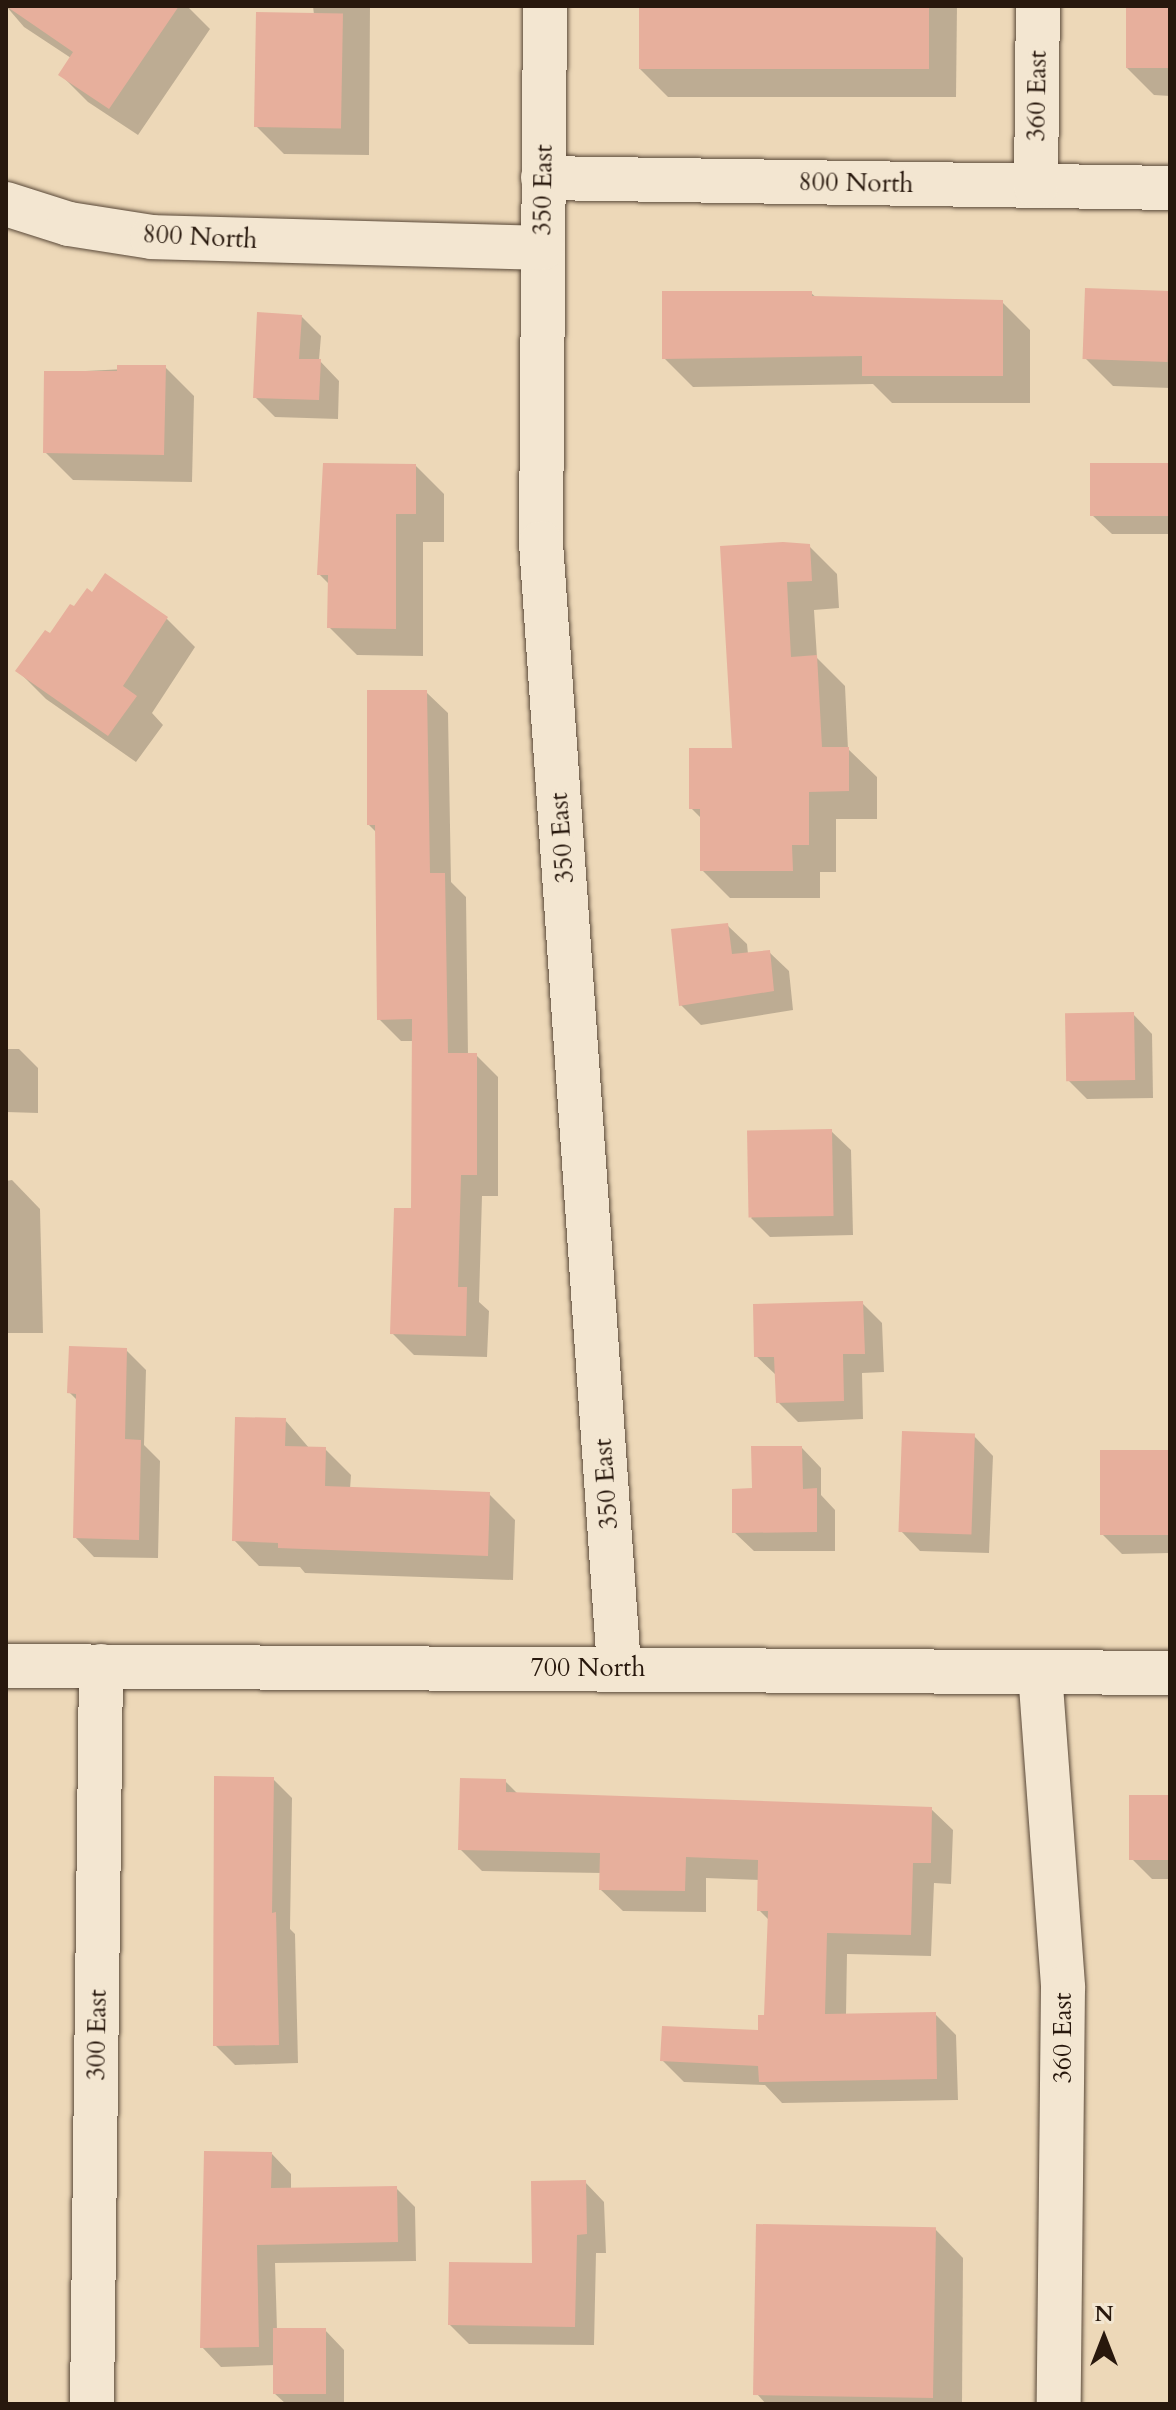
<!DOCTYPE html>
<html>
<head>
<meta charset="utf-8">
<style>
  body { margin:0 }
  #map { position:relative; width:1176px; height:2410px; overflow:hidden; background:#edd8b8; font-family:Cardo,serif }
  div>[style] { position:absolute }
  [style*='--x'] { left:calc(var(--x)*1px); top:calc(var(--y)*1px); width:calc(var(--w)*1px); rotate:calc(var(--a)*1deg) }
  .shadow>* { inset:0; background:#0003 }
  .building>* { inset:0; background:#e7af9c; transform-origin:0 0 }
  .roads { filter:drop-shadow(0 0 2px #594838) drop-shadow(0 0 2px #594838) }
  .minor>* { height:44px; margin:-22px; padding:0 22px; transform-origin:22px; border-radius:22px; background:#f3e6d1 }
  .tertiary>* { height:44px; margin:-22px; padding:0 22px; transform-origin:22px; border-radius:22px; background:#f3e6d1 }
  span { translate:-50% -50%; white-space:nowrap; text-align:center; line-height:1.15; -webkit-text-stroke:6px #f3e6d1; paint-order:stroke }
  .street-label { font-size:26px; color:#28180d }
  .frame { position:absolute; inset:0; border:8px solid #28180d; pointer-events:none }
  .north { position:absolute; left:1064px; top:2298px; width:80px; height:80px; -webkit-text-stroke:6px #f3e6d1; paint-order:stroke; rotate:0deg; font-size:22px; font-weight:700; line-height:32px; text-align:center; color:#28180d }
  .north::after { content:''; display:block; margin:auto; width:28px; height:36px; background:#28180d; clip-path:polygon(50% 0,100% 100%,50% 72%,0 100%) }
</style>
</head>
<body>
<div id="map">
  <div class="shadow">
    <div style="clip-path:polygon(6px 6px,187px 6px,210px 29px,138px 135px,88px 102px,60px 74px,71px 58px,24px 27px)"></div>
    <div style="clip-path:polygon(313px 6px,370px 6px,369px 155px,284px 154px,256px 126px,314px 15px)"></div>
    <div style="clip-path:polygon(641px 6px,957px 6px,956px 97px,668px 97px,640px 69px)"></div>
    <div style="clip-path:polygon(1128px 6px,1170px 6px,1170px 96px,1154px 95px,1126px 67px)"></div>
    <div style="clip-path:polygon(811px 293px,817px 298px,1002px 302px,1030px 330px,1030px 403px,892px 403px,873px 384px,693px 387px,664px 358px)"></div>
    <div style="clip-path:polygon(1170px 293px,1170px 388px,1113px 386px,1085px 358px)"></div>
    <div style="clip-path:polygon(301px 316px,321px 336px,319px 360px,339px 381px,338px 419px,275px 417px,255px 397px)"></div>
    <div style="clip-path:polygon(165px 367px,194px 396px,192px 482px,73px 480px,45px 452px,46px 373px)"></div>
    <div style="clip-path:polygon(1170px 465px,1170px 534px,1112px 534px,1092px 515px)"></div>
    <div style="clip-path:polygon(416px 466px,444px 494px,444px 542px,423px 542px,423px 656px,357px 655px,329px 627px,329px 584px,319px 574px)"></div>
    <div style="clip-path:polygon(809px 546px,837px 574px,839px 608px,814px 610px,817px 658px,845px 686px,848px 749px,877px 777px,877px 819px,836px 819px,836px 872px,820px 872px,820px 898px,730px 898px,702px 870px,702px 819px,691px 808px,735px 750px,722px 548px)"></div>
    <div style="clip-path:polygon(92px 594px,167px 619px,195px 647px,152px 713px,163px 725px,136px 762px,46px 699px,18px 671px)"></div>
    <div style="clip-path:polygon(426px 692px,448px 713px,451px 882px,466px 897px,468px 1055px,476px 1055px,498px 1077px,498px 1196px,482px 1196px,479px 1302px,489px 1311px,487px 1357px,414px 1355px,392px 1333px,413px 1210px,414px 1041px,401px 1041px,379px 1019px,377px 833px,369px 825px)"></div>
    <div style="clip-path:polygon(727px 925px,747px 944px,748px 954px,769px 952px,789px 971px,793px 1010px,701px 1025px,681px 1005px)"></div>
    <div style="clip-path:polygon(1133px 1014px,1152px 1034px,1153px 1098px,1087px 1099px,1068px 1080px)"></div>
    <div style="clip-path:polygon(6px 1049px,19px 1049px,38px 1068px,38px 1113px,6px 1112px)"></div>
    <div style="clip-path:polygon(831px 1131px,851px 1150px,853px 1235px,770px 1237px,751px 1218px)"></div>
    <div style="clip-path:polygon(12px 1180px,40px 1209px,43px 1333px,6px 1333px,6px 1181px)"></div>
    <div style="clip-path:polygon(862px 1303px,882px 1323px,884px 1372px,862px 1373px,863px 1419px,798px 1422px,778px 1402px,776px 1375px,756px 1356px)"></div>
    <div style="clip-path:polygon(126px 1350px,146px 1370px,144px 1445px,160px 1461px,158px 1558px,94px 1557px,75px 1537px,78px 1401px,69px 1392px)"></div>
    <div style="clip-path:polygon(285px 1420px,310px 1449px,325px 1449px,351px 1475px,350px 1489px,489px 1494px,515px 1520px,513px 1580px,305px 1573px,300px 1567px,259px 1566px,234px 1540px)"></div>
    <div style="clip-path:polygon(974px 1436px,993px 1456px,989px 1553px,920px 1551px,901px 1531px)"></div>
    <div style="clip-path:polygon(802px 1448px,821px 1468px,821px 1495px,835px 1510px,835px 1551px,754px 1551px,734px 1532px,754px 1490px)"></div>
    <div style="clip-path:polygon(1170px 1452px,1170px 1553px,1122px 1554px,1102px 1534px)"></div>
    <div style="clip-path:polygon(273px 1779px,292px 1798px,290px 1929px,295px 1934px,298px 2063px,235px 2065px,215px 2045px)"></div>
    <div style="clip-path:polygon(505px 1781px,518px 1794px,931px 1809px,953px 1830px,951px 1884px,934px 1883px,931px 1956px,847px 1954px,846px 2015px,935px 2014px,956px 2035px,958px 2100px,782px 2103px,765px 2085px,684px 2082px,662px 2060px,760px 2032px,766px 2017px,769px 1920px,759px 1910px,760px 1880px,706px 1878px,706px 1912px,623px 1911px,601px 1890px,602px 1873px,482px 1871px,460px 1849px)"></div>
    <div style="clip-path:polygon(1170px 1797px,1170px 1879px,1152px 1879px,1133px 1860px)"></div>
    <div style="clip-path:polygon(272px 2154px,291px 2174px,291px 2190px,396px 2188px,415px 2207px,416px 2261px,275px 2263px,277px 2330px,325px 2330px,344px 2350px,344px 2404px,286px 2404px,274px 2393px,275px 2365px,221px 2367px,202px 2347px)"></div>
    <div style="clip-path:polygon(585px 2182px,604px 2202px,606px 2253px,596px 2253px,594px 2345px,469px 2344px,450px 2325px,534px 2265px)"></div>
    <div style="clip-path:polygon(935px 2229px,963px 2258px,962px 2404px,766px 2404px,757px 2394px)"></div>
    <div style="clip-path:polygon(1170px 2230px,1170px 2398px,1168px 2396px)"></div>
  </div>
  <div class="building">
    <div style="clip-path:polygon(6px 6px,179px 6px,109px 109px,58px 75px,73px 52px)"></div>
    <div style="left:639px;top:6px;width:290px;height:63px"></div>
    <div style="left:1126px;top:6px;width:44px;height:62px"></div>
    <div style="left:256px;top:12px;width:87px;height:115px;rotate:1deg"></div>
    <div style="left:1085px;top:288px;width:85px;height:71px;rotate:2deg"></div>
    <div style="clip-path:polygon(662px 291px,812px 291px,812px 296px,1003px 300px,1003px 376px,862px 376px,862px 356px,662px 359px)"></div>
    <div style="clip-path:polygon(257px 312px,302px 315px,299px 359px,321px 359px,319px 400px,253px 398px)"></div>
    <div style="clip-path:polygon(117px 365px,166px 365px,164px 455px,43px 453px,44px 371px,117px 371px)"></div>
    <div style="clip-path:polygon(323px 463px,416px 464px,416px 514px,396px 514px,396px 629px,327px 628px,328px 575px,317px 575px)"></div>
    <div style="left:1090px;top:463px;width:80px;height:53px"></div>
    <div style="clip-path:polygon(783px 542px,810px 544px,812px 581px,787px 582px,791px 657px,817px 655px,822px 747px,849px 747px,849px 791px,809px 792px,809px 845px,792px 845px,793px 871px,700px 871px,700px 809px,689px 809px,689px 748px,732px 748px,720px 546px)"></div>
    <div style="clip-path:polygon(105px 573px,168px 617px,123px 686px,137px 696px,108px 736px,15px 671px,45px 630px,50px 633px,70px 604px,74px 606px,87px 588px,92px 592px)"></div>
    <div style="clip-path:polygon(367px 690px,427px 690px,430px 873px,445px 873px,448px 1053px,477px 1053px,477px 1175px,461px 1175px,458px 1287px,467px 1287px,466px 1336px,390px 1334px,394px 1208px,411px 1208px,412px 1019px,377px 1020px,375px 825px,367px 825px)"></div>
    <div style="clip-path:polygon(728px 923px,732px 954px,770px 950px,774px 991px,679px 1006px,671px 929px)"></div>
    <div style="left:1134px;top:1012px;width:68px;height:69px;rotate:89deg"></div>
    <div style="left:832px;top:1129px;width:87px;height:85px;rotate:89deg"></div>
    <div style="clip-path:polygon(863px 1301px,865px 1354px,843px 1354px,844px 1401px,776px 1403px,774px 1357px,754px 1357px,753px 1304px)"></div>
    <div style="clip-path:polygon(69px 1346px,127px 1348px,125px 1439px,141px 1440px,139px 1540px,73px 1538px,76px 1394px,67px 1393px)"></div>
    <div style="clip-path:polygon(235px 1417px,286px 1418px,285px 1446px,326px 1447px,325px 1486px,490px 1492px,488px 1556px,278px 1548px,278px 1543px,232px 1541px)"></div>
    <div style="left:902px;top:1431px;width:73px;height:101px;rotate:2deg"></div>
    <div style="clip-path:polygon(751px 1446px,802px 1446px,803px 1489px,817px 1488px,817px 1532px,732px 1533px,732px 1489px,752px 1488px)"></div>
    <div style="left:1100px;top:1450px;width:70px;height:85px"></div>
    <div style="clip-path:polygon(214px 1776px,274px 1777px,272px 1913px,276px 1912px,279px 2045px,213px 2046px)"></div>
    <div style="clip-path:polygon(460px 1778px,506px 1779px,506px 1792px,932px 1807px,931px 1863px,913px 1863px,911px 1935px,827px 1933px,825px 2014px,936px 2012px,937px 2079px,759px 2082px,758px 2066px,660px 2061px,662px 2026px,758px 2030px,758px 2015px,764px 2015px,768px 1911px,757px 1911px,758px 1860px,686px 1857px,685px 1891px,599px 1890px,600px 1853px,458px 1850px)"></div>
    <div style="left:1170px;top:1795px;width:65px;height:41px;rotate:90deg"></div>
    <div style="clip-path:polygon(204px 2151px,272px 2152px,271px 2188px,397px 2186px,398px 2242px,257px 2245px,259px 2347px,200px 2348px)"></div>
    <div style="clip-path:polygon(586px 2180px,587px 2234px,577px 2235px,575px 2327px,448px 2325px,449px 2262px,532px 2263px,531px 2181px)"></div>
    <div style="left:756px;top:2224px;width:180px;height:171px;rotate:1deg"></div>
    <div style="left:273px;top:2328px;width:53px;height:66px"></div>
  </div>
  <div class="roads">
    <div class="minor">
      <div style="--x:545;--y:6;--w:537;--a:90.43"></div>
      <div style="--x:541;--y:543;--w:1128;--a:86.03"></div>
      <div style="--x:543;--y:178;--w:627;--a:0.91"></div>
      <div style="--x:1036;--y:186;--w:180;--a:-89.4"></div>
      <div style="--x:6;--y:204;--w:66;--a:17.6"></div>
      <div style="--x:69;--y:224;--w:84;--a:8.9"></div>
      <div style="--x:152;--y:237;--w:390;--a:1.6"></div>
      <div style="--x:1040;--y:1672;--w:317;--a:85.8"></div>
      <div style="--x:1063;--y:1988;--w:416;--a:90.6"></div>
      <div style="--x:92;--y:2404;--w:738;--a:-89.3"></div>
    </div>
    <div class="tertiary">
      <div style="--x:6;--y:1666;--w:1164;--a:0.34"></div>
    </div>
  </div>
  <div class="street-label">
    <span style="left:1037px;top:96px;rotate:-89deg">360 East</span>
    <span style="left:856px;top:183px;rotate:1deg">800 North</span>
    <span style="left:543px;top:190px;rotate:-89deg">350 East</span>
    <span style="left:200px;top:237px;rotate:3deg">800 North</span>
    <span style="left:562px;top:838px;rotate:-94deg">350 East</span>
    <span style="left:606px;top:1484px;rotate:-94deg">350 East</span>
    <span style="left:588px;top:1668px">700 North</span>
    <span style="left:97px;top:2035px;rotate:-89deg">300 East</span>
    <span style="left:1063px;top:2038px;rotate:-90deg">360 East</span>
  </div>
  <div class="frame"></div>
  <div class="north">N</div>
</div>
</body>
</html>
